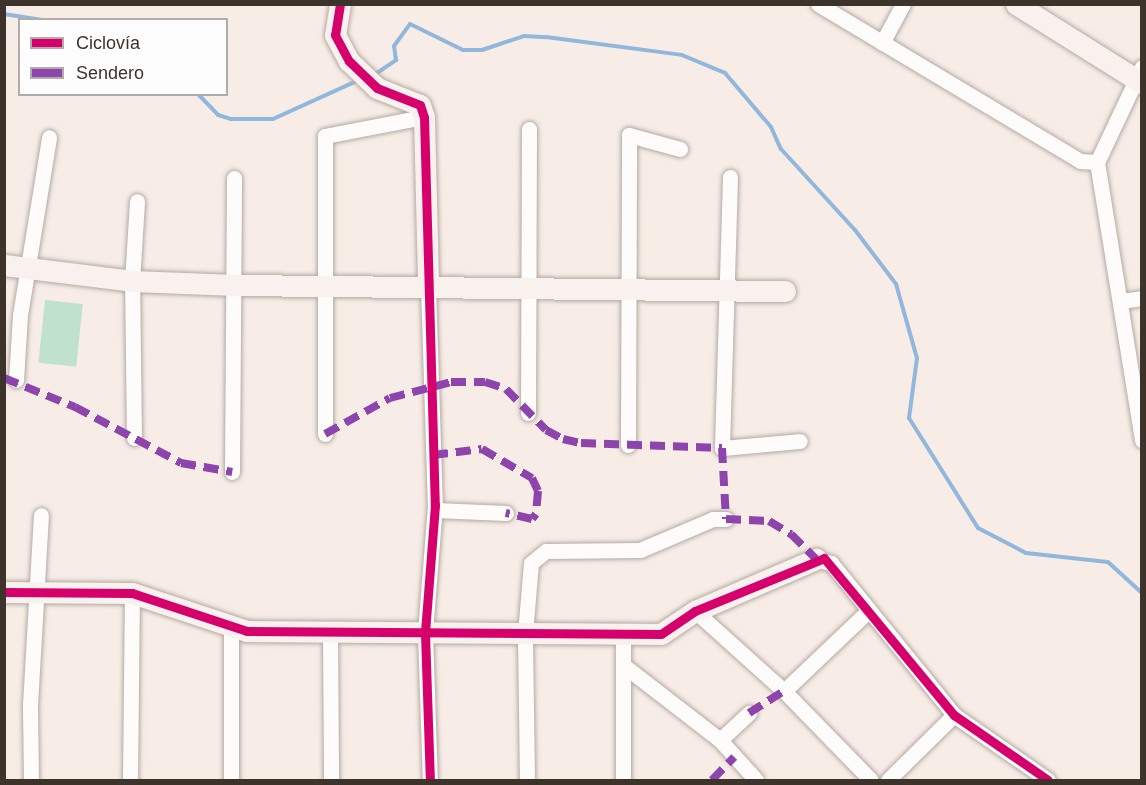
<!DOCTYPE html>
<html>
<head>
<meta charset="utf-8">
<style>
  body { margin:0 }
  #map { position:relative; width:1146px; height:785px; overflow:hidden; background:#f7ede6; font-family:Arial,sans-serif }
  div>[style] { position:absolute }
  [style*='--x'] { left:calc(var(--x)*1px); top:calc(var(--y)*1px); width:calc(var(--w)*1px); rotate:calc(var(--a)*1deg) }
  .green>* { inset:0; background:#bfe1cd; transform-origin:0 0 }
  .stream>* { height:4px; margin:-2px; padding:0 2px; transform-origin:2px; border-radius:2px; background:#92b7dc }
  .roads { filter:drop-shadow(0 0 2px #b4aaa3) drop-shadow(0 0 2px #b4aaa3) }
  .street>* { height:15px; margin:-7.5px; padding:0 7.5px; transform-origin:7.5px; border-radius:7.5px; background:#fefcfb }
  .secondary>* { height:21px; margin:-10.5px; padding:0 10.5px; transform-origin:10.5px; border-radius:10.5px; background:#f8f1ee }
  .quiet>* { height:8px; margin-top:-4px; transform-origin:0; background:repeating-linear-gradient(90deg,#8e44ad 0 15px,transparent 0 23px) }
  .cycleway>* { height:9px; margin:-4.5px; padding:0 4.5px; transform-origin:4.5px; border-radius:4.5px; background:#d6006c }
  span { translate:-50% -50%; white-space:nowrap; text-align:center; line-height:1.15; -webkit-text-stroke:6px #fdfdfd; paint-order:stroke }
  .frame { position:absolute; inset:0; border:6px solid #3e332a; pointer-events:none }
  .legend { position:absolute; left:18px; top:18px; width:210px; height:78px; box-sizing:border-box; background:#fdfdfd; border:2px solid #b1aca9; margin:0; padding:8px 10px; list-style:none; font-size:18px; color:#3e332a }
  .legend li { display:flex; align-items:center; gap:12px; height:30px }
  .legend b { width:30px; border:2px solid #b1aca9 }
</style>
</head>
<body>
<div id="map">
  <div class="green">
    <div style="left:45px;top:300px;width:38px;height:63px;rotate:6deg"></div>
  </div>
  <div class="stream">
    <div style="--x:4;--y:14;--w:37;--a:9"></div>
    <div style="--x:374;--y:75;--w:27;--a:-34"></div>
    <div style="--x:396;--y:60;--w:14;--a:-98"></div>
    <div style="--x:394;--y:46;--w:27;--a:-54"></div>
    <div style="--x:410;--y:24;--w:59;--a:26.1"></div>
    <div style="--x:463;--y:50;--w:19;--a:0"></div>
    <div style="--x:482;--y:50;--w:44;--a:-18.4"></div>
    <div style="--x:524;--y:36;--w:22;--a:3"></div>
    <div style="--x:546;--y:37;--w:137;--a:7.5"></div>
    <div style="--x:682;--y:55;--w:47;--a:22.7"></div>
    <div style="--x:725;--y:73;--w:71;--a:49.6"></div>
    <div style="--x:771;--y:127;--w:24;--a:66"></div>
    <div style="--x:781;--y:149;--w:110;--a:47.6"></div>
    <div style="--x:855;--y:230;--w:68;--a:52.8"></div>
    <div style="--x:896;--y:284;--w:77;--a:74.2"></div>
    <div style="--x:917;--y:358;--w:61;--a:97.6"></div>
    <div style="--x:909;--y:418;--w:130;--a:57.9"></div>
    <div style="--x:978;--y:528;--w:54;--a:27.5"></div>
    <div style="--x:1026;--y:553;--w:82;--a:6.3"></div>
    <div style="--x:1108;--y:562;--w:46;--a:42.4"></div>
    <div style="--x:198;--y:94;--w:29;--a:46"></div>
    <div style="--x:218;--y:115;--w:14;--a:17"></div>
    <div style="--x:231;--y:119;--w:42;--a:0"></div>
    <div style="--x:273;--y:119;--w:94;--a:-24.4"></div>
  </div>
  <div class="roads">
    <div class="street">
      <div style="--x:818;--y:4;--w:305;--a:30.9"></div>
      <div style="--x:1080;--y:161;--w:17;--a:3"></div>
      <div style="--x:882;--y:43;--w:44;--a:-61.7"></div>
      <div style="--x:1142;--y:67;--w:105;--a:115.3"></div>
      <div style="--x:1097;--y:162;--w:282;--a:80.8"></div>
      <div style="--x:730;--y:177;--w:271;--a:91.7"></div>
      <div style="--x:722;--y:448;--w:78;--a:-5.1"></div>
      <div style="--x:428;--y:286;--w:219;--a:88.2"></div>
      <div style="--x:435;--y:505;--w:128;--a:94.5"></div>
      <div style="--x:425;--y:633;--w:147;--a:88.1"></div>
      <div style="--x:1121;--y:301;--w:21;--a:-8"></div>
      <div style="--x:16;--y:380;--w:65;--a:-86.5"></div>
      <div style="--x:20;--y:315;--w:180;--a:-80.7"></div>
      <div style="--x:528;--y:413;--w:284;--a:-89.8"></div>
      <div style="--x:325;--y:434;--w:298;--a:-90"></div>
      <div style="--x:325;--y:136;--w:101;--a:-10.9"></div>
      <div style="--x:134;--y:438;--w:157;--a:-90.7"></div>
      <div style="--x:132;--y:281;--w:80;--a:-86.4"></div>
      <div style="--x:628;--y:445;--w:310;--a:-89.8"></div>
      <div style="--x:629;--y:135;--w:53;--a:15.4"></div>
      <div style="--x:232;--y:472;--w:294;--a:-89.6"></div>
      <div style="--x:435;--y:510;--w:71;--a:2.4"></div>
      <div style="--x:816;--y:559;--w:16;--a:15"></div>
      <div style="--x:831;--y:563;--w:196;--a:51"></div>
      <div style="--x:954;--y:715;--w:114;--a:34.7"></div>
      <div style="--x:695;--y:611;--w:120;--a:42"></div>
      <div style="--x:784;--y:691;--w:124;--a:45.7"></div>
      <div style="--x:330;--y:629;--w:151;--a:89.6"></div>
      <div style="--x:623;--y:665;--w:123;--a:37.7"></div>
      <div style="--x:720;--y:740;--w:54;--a:48"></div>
      <div style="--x:784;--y:691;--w:115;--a:-43.6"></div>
      <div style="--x:720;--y:740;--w:40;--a:-43"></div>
      <div style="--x:31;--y:780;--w:75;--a:-90.8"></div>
      <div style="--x:30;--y:705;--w:190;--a:-86.7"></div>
      <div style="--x:130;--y:780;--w:187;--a:-89.4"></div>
      <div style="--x:231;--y:780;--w:152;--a:-90"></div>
      <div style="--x:527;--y:780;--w:146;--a:-90.8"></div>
      <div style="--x:525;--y:634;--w:71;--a:-85.2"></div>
      <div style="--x:531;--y:563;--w:19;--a:-39"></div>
      <div style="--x:546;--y:551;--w:94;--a:-0.6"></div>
      <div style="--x:640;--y:550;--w:79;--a:-23"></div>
      <div style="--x:713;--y:519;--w:13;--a:0"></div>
      <div style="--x:623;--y:780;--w:146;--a:-90"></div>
      <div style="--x:888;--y:780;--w:93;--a:-44.6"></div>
    </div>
    <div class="secondary">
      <div style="--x:340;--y:4;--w:31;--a:99"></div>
      <div style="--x:335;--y:35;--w:30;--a:62"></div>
      <div style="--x:349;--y:61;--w:39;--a:44"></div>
      <div style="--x:377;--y:88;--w:46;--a:21.6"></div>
      <div style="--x:420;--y:105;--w:13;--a:72"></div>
      <div style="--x:424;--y:117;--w:169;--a:88.6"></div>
      <div style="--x:1016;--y:4;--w:149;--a:32.1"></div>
      <div style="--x:4;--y:265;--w:129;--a:7.1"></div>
      <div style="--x:132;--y:281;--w:103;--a:2.2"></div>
      <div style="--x:235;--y:285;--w:550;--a:0.63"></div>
      <div style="--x:4;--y:592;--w:128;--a:0.4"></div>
      <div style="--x:132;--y:593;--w:121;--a:18.3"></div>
      <div style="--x:247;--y:631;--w:414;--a:0.4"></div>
      <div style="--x:661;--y:634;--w:41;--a:-34.1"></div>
      <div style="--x:695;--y:611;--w:132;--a:-23.3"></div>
    </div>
  </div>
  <div class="quiet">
    <div style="--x:4;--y:378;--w:77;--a:22.2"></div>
    <div style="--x:75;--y:407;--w:120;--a:27.8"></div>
    <div style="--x:181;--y:463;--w:52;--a:10"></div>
    <div style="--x:325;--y:434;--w:74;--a:-29"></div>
    <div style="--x:390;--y:398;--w:63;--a:-14.7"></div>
    <div style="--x:451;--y:382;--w:34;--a:0"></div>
    <div style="--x:485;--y:382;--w:22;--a:18"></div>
    <div style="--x:506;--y:389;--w:57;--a:45.7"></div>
    <div style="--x:546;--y:430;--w:19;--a:28"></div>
    <div style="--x:563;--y:439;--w:18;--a:13"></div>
    <div style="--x:581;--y:443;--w:141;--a:2"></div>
    <div style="--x:722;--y:448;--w:71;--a:86.8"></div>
    <div style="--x:726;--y:519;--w:43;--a:2.7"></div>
    <div style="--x:769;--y:521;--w:26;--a:31"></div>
    <div style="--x:791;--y:534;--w:35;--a:45"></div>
    <div style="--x:433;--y:455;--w:49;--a:-7"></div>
    <div style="--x:482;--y:449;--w:58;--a:30.1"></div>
    <div style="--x:532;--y:478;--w:14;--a:65"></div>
    <div style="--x:538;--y:491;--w:23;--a:95"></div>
    <div style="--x:536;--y:514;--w:6;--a:129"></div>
    <div style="--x:532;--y:519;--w:27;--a:-167"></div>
    <div style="--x:749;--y:713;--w:41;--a:-32.2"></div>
    <div style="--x:712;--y:780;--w:32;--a:-46"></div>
  </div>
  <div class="cycleway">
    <div style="--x:340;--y:4;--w:31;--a:99"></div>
    <div style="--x:335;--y:35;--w:30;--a:62"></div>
    <div style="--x:349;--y:61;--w:39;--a:44"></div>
    <div style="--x:377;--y:88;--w:46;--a:21.6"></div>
    <div style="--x:420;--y:105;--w:13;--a:72"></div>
    <div style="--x:424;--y:117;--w:388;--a:88.4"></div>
    <div style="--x:435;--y:505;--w:128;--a:94.5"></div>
    <div style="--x:425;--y:633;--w:147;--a:88.1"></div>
    <div style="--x:4;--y:592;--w:128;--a:0.4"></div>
    <div style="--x:132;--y:593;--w:121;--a:18.3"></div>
    <div style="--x:247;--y:631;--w:414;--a:0.4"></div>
    <div style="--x:661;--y:634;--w:41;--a:-34.1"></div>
    <div style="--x:695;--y:611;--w:139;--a:-22.3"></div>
    <div style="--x:824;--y:558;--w:204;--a:50.4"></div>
    <div style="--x:954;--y:715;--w:114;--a:34.7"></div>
  </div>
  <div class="frame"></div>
  <ul class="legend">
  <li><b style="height:8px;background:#d6006c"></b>Ciclovía</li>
  <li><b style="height:8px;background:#8e44ad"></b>Sendero</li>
  </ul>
</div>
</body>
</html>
